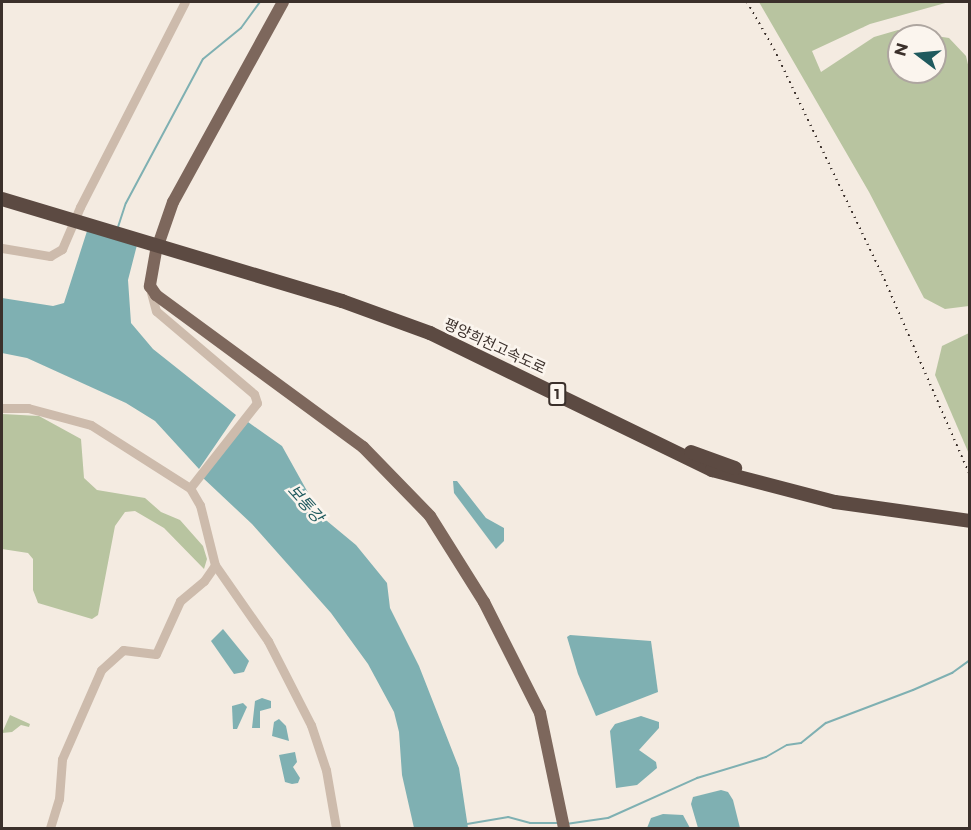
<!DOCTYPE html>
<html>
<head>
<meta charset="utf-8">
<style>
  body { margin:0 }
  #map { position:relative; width:971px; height:830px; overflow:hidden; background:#f4ebe1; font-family:Montserrat,"Noto Sans KR",sans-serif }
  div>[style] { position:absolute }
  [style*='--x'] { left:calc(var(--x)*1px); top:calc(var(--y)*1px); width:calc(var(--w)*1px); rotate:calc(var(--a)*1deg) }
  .green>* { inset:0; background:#b8c4a0 }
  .water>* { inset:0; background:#7fb0b2 }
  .stream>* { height:2px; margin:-1px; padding:0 1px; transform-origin:1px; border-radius:1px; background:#7fb0b2 }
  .minor>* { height:9px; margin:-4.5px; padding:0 4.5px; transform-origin:4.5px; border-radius:4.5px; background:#cdbbac }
  .major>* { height:12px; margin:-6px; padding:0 6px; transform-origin:6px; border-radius:6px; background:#7d675c }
  .highway>* { height:14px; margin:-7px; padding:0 7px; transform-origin:7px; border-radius:7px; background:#5c4a42 }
  .rail>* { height:2px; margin-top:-1px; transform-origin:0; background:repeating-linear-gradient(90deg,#3b302b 0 1.5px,transparent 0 6px) }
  span { translate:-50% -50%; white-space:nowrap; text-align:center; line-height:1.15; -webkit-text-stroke:5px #fbf5ee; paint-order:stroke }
  .shield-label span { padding:2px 4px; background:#fbf5ee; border:2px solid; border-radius:4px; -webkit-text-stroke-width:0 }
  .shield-label { font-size:14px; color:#3b302b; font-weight:700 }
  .street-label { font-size:15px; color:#3b302b }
  .water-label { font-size:16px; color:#1f5a5e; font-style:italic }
  .frame { position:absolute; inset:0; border:3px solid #3b302b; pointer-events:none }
  .north { position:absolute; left:887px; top:24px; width:60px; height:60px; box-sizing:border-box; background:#fbf5ee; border:2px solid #aea6a0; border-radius:50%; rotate:286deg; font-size:16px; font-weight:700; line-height:24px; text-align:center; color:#3b302b }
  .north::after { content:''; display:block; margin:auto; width:21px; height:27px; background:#1f5a5e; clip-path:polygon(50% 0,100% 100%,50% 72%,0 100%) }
</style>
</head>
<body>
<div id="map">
  <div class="green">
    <div style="clip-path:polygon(evenodd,759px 2px,949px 2px,870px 24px,812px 51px,821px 72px,874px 37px,898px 30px,949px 38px,966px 56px,970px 73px,969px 306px,945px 309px,924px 298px,869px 192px,759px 2px,899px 36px,935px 36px,935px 72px,899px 72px,899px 36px)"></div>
    <div style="clip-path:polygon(969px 333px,970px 333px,969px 454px,935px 375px,942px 346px)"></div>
    <div style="clip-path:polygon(2px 414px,39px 416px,81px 439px,84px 478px,97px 490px,145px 498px,161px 512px,180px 520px,203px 546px,207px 559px,204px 569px,164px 528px,135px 511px,125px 512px,115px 526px,98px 615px,92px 619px,38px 603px,33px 590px,33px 559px,28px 553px,2px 549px)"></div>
    <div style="clip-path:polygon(10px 715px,30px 724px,29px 727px,21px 725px,12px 732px,2px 733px)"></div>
  </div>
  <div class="water">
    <div style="clip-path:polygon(88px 228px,137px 245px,128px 280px,131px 323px,153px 349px,236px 415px,199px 469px,155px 421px,126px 403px,27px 358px,2px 353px,2px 298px,53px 306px,64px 303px)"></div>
    <div style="clip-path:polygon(248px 422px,282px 446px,321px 516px,356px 545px,387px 583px,390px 608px,419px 666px,459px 768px,468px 828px,414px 828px,402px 775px,399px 732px,394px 712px,368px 664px,331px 613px,252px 524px,202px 477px)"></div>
    <div style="clip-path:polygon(453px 481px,457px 481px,486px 518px,504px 528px,504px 541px,496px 549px,454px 493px)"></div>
    <div style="clip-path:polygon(223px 629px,249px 661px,244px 672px,234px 674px,211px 641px)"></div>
    <div style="clip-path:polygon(570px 635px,651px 641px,658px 692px,596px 716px,578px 674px,567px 637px)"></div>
    <div style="clip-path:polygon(262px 698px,271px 701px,271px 708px,260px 711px,260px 728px,252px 728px,255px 701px)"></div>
    <div style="clip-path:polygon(243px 703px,247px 707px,237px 729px,233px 729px,232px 706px)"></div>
    <div style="clip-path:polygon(641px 716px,659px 722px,659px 728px,639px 750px,656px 762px,657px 768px,637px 785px,616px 788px,610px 731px,615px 724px)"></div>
    <div style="clip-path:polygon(279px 719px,286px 726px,289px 741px,272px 736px,274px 722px)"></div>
    <div style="clip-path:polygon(295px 752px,297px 762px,293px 767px,300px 778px,298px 783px,292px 784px,285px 782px,279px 755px)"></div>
    <div style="clip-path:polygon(721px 790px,728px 792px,733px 800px,740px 828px,698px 828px,691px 804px,693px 797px)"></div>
    <div style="clip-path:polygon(663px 814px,683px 815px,690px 828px,647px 828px,651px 818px)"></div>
  </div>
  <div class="stream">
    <div style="--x:118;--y:227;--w:25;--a:-72"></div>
    <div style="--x:126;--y:203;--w:163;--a:-61.9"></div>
    <div style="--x:203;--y:59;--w:49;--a:-39.2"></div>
    <div style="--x:241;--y:28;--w:32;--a:-54"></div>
    <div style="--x:467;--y:824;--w:42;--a:-9.7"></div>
    <div style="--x:508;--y:817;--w:23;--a:15"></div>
    <div style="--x:530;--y:823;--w:28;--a:0"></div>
    <div style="--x:566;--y:824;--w:42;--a:-8.1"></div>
    <div style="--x:608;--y:818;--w:98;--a:-24.2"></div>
    <div style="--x:697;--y:778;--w:72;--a:-16.9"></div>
    <div style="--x:766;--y:757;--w:24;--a:-30"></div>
    <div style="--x:787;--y:745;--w:14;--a:-8"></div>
    <div style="--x:801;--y:743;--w:32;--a:-39"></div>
    <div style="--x:826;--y:723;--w:93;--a:-20.8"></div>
    <div style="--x:913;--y:690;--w:43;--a:-23.6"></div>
    <div style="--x:952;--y:673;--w:22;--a:-36"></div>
  </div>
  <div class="minor">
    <div style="--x:2;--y:248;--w:49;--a:9.5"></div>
    <div style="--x:50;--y:256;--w:14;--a:-30"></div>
    <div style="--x:62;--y:249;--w:46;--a:-66.8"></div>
    <div style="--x:80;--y:207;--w:230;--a:-62.9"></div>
    <div style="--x:2;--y:408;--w:26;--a:0"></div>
    <div style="--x:28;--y:408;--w:65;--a:15.1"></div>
    <div style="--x:91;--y:425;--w:117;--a:32.5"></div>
    <div style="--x:190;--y:488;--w:108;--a:-51.8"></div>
    <div style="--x:257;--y:403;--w:9;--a:-108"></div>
    <div style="--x:254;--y:394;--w:128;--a:-139.7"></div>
    <div style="--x:156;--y:311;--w:24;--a:-105"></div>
    <div style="--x:190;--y:488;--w:20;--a:60"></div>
    <div style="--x:200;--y:505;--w:62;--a:76"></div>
    <div style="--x:215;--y:565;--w:93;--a:55.1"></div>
    <div style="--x:268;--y:641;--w:94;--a:62.9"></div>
    <div style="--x:311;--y:725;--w:47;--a:71.6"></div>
    <div style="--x:326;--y:770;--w:59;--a:80.2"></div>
    <div style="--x:50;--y:828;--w:30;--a:-73"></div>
    <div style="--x:59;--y:799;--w:40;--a:-85.7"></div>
    <div style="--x:62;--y:759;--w:97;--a:-66.3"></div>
    <div style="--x:101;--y:670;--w:30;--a:-42"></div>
    <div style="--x:123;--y:650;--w:33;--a:7"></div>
    <div style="--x:156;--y:654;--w:58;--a:-65.6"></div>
    <div style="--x:180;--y:601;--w:31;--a:-40"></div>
    <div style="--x:204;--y:581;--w:19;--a:-55"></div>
  </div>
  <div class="major">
    <div style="--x:283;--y:2;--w:228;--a:118.8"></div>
    <div style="--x:173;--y:202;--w:52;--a:109.1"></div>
    <div style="--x:156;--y:251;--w:36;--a:100"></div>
    <div style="--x:150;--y:286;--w:11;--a:56"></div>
    <div style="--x:156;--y:295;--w:257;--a:36.3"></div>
    <div style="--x:363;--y:447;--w:96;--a:45.8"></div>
    <div style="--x:430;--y:516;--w:102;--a:57.9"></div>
    <div style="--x:484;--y:602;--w:124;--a:63.2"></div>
    <div style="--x:540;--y:713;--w:117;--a:78.2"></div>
  </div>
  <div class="highway">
    <div style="--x:2;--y:199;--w:355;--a:16.7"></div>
    <div style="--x:342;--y:301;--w:94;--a:20"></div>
    <div style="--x:430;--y:333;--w:314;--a:25.9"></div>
    <div style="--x:712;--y:470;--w:127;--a:14.6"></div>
    <div style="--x:835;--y:502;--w:136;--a:8"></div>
    <div style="--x:691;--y:452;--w:47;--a:20"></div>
  </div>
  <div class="rail">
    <div style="--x:747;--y:2;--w:54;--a:60.1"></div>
    <div style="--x:774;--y:49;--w:250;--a:64.4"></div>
    <div style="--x:882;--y:274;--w:219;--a:66.4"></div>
  </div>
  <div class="shield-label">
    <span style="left:557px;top:394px">1</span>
  </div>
  <div class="street-label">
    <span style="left:495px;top:346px;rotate:25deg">평양희천고속도로</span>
  </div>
  <div class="water-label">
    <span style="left:305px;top:504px;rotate:48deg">보통강</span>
  </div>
  <div class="frame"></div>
  <div class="north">N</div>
</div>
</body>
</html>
